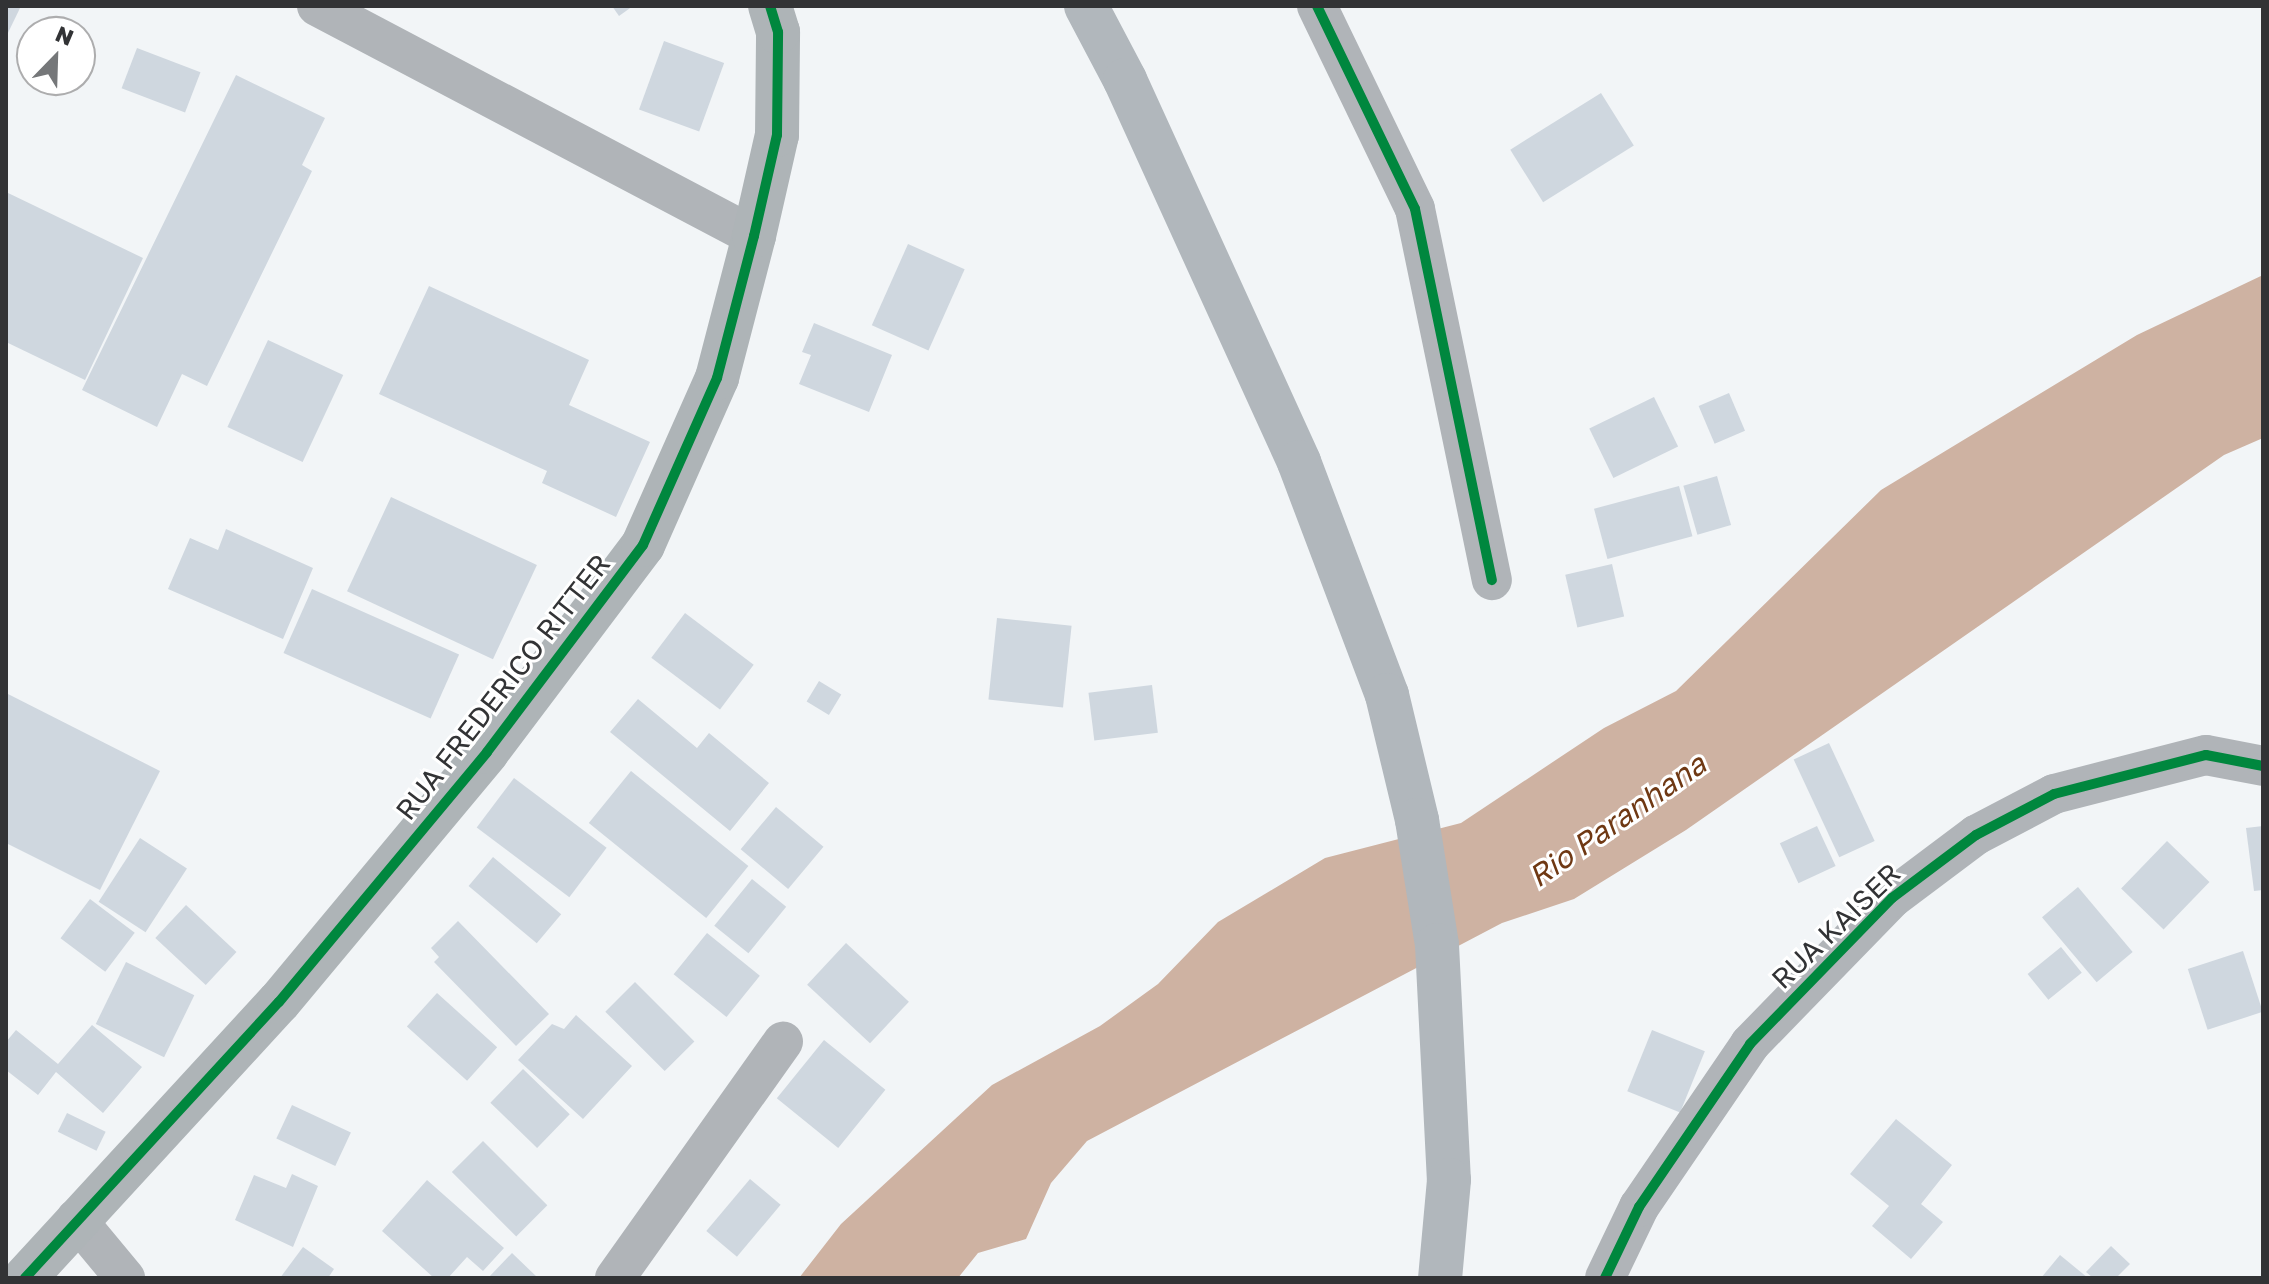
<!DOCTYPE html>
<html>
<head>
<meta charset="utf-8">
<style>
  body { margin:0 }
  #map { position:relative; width:2269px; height:1284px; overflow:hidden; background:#f2f5f7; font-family:"Golos Text",sans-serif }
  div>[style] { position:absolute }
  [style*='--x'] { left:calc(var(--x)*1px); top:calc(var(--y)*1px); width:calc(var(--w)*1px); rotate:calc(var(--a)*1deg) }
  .water>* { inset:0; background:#ceb2a2 }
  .building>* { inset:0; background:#cfd7df; transform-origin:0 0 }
  .street>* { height:40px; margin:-20px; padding:0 20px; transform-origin:20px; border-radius:20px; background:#b0b4b8 }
  .secondary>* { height:44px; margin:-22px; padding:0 22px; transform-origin:22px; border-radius:22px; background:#aeb4b7 }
  .primary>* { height:44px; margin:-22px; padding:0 22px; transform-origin:22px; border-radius:22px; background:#b1b7bc }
  .cycleway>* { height:10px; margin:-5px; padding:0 5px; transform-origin:5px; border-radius:5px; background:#00873e }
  span { translate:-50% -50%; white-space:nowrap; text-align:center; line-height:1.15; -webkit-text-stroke:6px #fff; paint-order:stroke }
  .street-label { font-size:28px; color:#323335 }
  .water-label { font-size:30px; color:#6f3813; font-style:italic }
  .frame { position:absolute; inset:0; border:8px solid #323335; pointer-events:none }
  .north { position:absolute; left:16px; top:16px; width:80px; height:80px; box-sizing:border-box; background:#fff; border:2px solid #adadae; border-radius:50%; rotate:23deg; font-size:22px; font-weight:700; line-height:32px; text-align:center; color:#323335 }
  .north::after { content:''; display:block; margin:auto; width:28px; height:36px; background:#757779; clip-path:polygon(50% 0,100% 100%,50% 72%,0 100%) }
</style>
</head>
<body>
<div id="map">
  <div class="water">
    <div style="clip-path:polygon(2263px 275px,2263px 438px,2224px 455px,1686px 830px,1574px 899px,1502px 923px,1087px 1141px,1051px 1183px,1026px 1239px,978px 1253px,958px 1278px,799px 1278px,841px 1224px,992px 1085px,1100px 1026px,1158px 984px,1218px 922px,1325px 858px,1461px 823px,1604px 728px,1676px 691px,1881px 490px,2137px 335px)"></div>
  </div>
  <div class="building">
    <div style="clip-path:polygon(6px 6px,21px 6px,6px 37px)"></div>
    <div style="clip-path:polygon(612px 6px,633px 6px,619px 16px)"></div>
    <div style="left:664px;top:41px;width:64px;height:73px;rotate:20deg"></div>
    <div style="left:137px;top:48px;width:68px;height:43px;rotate:21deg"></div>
    <div style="clip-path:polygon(236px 75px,325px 118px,302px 165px,312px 171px,207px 386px,182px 374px,157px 427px,82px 390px)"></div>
    <div style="left:1601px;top:93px;width:62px;height:107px;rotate:58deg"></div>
    <div style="clip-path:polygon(6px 192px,143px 258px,85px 380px,6px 342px)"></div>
    <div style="left:908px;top:244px;width:62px;height:89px;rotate:24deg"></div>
    <div style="clip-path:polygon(429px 286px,589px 360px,569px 405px,650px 442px,616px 517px,542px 483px,547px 471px,379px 394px)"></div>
    <div style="clip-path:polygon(814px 323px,892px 355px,869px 412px,799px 384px,811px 355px,802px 352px)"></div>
    <div style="left:268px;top:340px;width:83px;height:96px;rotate:25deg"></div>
    <div style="left:1729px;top:393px;width:41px;height:33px;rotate:67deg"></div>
    <div style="left:1654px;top:397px;width:55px;height:72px;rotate:64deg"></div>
    <div style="left:1717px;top:476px;width:51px;height:35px;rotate:74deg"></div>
    <div style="left:1679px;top:486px;width:52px;height:88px;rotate:75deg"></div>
    <div style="left:391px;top:497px;width:161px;height:104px;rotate:25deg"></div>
    <div style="clip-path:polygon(226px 529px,313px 568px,283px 639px,168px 589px,190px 538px,218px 550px)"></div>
    <div style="left:1612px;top:564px;width:54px;height:48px;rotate:77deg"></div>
    <div style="left:312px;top:589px;width:161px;height:70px;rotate:24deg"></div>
    <div style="left:685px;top:613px;width:86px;height:56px;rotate:37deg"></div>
    <div style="left:997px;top:618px;width:75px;height:82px;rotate:6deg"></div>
    <div style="left:819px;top:681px;width:26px;height:24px;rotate:31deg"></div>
    <div style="left:1152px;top:685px;width:48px;height:64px;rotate:83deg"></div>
    <div style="clip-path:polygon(6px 693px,160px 771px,100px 890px,6px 843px)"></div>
    <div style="clip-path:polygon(638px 699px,697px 748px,709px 733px,769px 783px,730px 831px,610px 732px)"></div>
    <div style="left:1829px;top:743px;width:108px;height:39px;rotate:65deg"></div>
    <div style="left:631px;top:771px;width:151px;height:67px;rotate:39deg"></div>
    <div style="left:514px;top:778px;width:116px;height:62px;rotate:37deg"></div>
    <div style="left:776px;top:807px;width:62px;height:55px;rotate:40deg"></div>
    <div style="left:1817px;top:826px;width:44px;height:41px;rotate:65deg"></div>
    <div style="clip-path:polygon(2263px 826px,2263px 890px,2254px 891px,2246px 828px)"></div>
    <div style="left:140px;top:838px;width:56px;height:76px;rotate:33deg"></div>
    <div style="left:2167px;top:841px;width:59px;height:66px;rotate:44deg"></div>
    <div style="left:493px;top:857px;width:89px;height:38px;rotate:40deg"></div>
    <div style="left:752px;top:879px;width:44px;height:60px;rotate:39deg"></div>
    <div style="left:2078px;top:887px;width:85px;height:47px;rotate:50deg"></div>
    <div style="left:90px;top:899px;width:56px;height:49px;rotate:37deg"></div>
    <div style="left:186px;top:905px;width:69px;height:45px;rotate:43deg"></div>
    <div style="clip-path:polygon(458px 921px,549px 1014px,516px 1046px,434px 962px,439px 957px,431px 948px)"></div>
    <div style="left:707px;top:933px;width:68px;height:53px;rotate:39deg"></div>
    <div style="left:846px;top:943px;width:86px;height:57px;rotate:43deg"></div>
    <div style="left:2061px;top:947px;width:33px;height:43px;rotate:51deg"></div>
    <div style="left:2243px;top:951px;width:64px;height:58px;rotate:72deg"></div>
    <div style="left:126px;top:962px;width:76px;height:69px;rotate:26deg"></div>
    <div style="left:635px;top:982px;width:84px;height:42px;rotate:45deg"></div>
    <div style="left:437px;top:993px;width:81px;height:45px;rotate:42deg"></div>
    <div style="clip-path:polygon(576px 1015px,632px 1066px,583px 1119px,518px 1060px,552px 1024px,564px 1029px)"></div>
    <div style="clip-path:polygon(92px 1025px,142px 1067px,103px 1113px,56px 1072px,38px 1095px,6px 1070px,6px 1042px,16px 1030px,58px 1064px)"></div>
    <div style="left:1652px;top:1030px;width:57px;height:66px;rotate:22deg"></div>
    <div style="left:824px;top:1040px;width:79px;height:75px;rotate:39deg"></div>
    <div style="left:523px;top:1069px;width:65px;height:47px;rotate:44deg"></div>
    <div style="left:292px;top:1105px;width:65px;height:37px;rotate:25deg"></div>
    <div style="left:67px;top:1113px;width:43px;height:21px;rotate:26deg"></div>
    <div style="clip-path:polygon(1896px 1119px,1952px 1165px,1921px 1204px,1943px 1222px,1911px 1259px,1872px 1226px,1889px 1206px,1850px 1174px)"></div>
    <div style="left:483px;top:1141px;width:91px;height:44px;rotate:45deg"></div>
    <div style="clip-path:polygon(292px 1174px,318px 1186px,293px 1247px,235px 1220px,254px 1175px,286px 1188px)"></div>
    <div style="left:750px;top:1179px;width:40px;height:68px;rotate:40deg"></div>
    <div style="clip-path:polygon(427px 1180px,504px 1248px,483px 1271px,467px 1257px,448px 1278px,434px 1278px,382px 1231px)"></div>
    <div style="clip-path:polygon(2111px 1246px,2130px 1264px,2116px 1278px,2093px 1278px,2086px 1272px)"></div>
    <div style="clip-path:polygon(303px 1247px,334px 1269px,328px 1278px,280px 1278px)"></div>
    <div style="clip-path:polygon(512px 1253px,538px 1278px,488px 1278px)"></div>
    <div style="clip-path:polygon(2060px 1255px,2088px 1278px,2041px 1278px)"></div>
  </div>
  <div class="street">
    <div style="--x:317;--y:6;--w:494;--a:27.8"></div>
    <div style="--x:1317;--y:6;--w:225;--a:64.2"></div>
    <div style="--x:1415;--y:209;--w:379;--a:78.3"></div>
    <div style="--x:76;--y:1219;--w:77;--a:50.3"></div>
    <div style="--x:615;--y:1278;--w:290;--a:-54.6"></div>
    <div style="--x:1605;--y:1278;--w:79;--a:-64.4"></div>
    <div style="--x:1639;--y:1207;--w:197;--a:-55.7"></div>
    <div style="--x:1750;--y:1044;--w:204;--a:-45.8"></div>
    <div style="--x:1892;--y:898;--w:105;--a:-36.9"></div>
    <div style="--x:1976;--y:835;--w:88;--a:-27.7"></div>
    <div style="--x:2054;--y:794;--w:157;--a:-14.4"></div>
    <div style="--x:2206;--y:755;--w:58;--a:10.9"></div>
  </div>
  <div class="secondary">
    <div style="--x:25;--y:1278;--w:375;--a:-47.4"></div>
    <div style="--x:279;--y:1002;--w:325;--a:-50.2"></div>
    <div style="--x:487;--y:752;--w:259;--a:-53"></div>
    <div style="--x:643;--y:545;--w:183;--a:-66.1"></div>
    <div style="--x:717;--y:378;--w:147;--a:-75.4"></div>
    <div style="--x:754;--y:236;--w:104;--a:-77.2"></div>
    <div style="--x:777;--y:135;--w:103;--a:-89.4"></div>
    <div style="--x:778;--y:32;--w:27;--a:-107"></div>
  </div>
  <div class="primary">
    <div style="--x:1086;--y:6;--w:84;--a:62.2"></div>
    <div style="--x:1125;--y:80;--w:420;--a:65.5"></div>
    <div style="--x:1299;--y:462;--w:249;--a:69.3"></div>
    <div style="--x:1387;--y:695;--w:129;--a:76.5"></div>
    <div style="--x:1417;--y:820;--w:127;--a:80.9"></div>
    <div style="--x:1437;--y:945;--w:235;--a:87.1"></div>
    <div style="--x:1449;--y:1180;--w:98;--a:95.2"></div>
  </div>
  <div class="cycleway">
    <div style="--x:1317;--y:6;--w:225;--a:64.2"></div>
    <div style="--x:1415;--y:209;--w:379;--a:78.3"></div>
    <div style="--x:25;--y:1278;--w:375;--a:-47.4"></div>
    <div style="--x:279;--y:1002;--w:325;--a:-50.2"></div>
    <div style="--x:487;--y:752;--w:259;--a:-53"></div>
    <div style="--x:643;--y:545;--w:183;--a:-66.1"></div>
    <div style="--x:717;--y:378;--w:147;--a:-75.4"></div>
    <div style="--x:754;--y:236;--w:104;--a:-77.2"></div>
    <div style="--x:777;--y:135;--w:103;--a:-89.4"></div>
    <div style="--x:778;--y:32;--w:27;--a:-107"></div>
    <div style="--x:1605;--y:1278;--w:79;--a:-64.4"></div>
    <div style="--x:1639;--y:1207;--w:197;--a:-55.7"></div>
    <div style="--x:1750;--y:1044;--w:204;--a:-45.8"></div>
    <div style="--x:1892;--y:898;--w:105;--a:-36.9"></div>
    <div style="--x:1976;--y:835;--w:88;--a:-27.7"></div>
    <div style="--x:2054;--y:794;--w:157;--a:-14.4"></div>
    <div style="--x:2206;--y:755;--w:58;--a:10.9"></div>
  </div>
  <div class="street-label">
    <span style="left:503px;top:687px;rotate:-52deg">RUA FREDERICO RITTER</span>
    <span style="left:1836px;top:926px;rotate:-44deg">RUA KAISER</span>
  </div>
  <div class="water-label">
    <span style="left:1617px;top:820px;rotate:-35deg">Rio Paranhana</span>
  </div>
  <div class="frame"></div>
  <div class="north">N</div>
</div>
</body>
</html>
